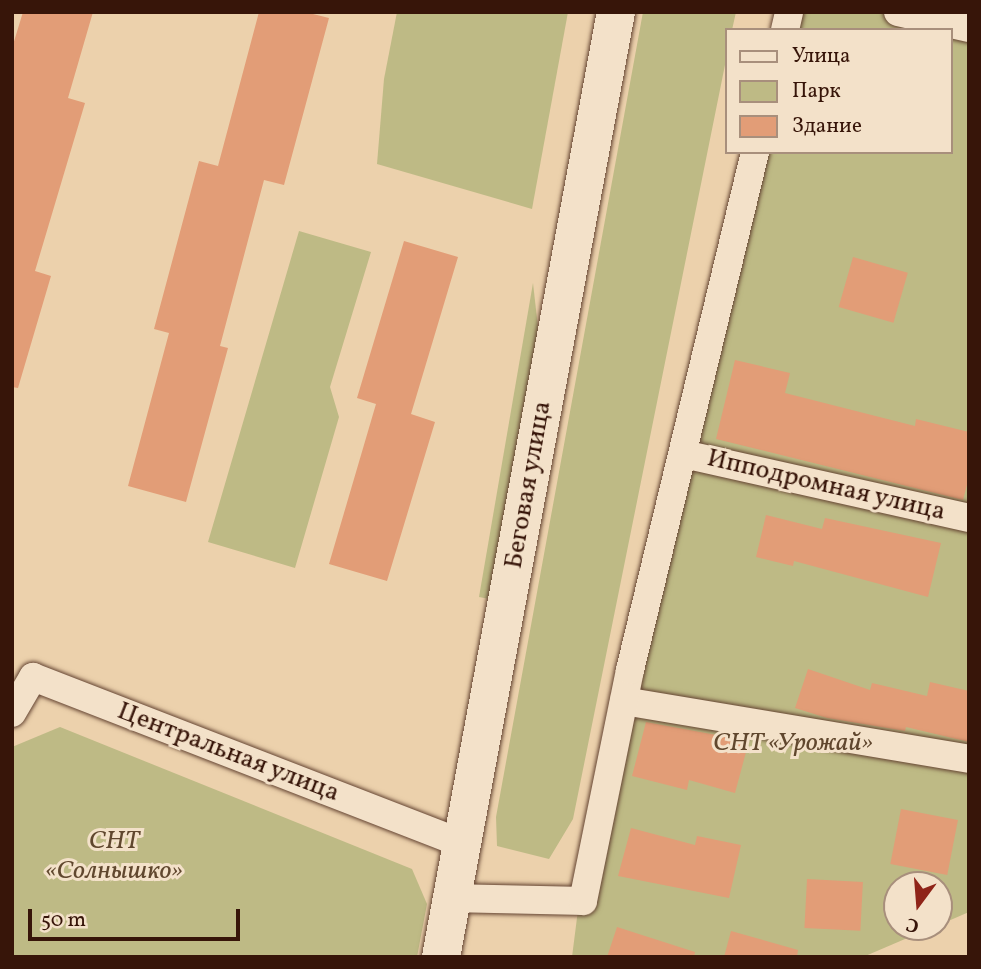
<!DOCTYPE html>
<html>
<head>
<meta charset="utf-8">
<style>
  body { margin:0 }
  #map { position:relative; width:981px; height:969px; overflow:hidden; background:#ecd1ac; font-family:Vollkorn,serif }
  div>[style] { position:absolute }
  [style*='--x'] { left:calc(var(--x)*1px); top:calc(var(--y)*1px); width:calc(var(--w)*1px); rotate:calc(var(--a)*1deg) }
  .green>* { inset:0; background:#beba85 }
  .building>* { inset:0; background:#e29d77; transform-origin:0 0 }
  .roads { filter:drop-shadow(0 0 2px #644432) drop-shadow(0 0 2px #644432) }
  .street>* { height:28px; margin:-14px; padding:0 14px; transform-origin:14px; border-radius:14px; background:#f3e1c9 }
  .secondary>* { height:38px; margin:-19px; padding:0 19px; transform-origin:19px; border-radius:19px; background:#f3e1c9 }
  span { translate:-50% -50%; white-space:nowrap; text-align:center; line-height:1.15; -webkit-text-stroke:6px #f3e1c9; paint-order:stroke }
  .street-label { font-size:26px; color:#371509 }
  .park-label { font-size:26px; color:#60472e; font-style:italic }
  .frame { position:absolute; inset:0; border:14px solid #371509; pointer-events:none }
  .legend { position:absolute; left:725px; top:28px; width:228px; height:126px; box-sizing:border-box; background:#f3e1c9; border:2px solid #a88f7c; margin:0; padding:9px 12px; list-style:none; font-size:21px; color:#371509 }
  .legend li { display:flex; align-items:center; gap:14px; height:35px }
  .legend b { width:35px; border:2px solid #a88f7c }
  .north { position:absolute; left:883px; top:871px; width:70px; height:70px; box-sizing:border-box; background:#f3e1c9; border:2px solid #a88f7c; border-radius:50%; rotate:196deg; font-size:19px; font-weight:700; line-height:28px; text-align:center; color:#371509 }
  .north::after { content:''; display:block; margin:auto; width:24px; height:32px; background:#8f2418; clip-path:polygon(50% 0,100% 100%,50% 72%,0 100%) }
  .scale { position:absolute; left:28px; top:909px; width:212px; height:32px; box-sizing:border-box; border:4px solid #371509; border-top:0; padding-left:9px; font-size:21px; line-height:24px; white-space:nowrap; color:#371509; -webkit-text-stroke:5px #f3e1c9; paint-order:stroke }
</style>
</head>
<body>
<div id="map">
  <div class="green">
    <div style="clip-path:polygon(397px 12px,568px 12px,532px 209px,377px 164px,384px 79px)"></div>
    <div style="clip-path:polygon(643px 12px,736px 12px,732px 30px,727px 30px,727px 55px,573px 819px,549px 859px,497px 846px,496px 817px)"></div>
    <div style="clip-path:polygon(776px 12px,969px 12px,969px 912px,939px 925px,939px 885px,897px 885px,897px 927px,933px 927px,863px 957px,572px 957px,579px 902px,745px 152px,951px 152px,951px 30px,772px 30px)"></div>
    <div style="clip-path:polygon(299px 231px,371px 252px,330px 387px,339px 417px,295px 568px,208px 542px)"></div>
    <div style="clip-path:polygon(533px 283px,540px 345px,495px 600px,479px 597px)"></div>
    <div style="clip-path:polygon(60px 727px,412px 869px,427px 904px,417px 957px,12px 957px,12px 747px)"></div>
  </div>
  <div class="building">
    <div style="clip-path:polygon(23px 12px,93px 12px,68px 98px,85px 103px,35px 271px,51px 276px,18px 388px,12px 387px,12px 48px)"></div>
    <div style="clip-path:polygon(259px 12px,305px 12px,329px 18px,284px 185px,264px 180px,220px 346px,228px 348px,186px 502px,128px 486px,169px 333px,154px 329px,199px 161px,218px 166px)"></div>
    <div style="clip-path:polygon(404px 241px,458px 257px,411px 414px,435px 422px,387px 581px,329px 564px,376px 404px,357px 398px)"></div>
    <div style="left:853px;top:257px;width:57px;height:52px;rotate:16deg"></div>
    <div style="clip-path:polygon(735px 360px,790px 373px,785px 393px,915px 426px,916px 419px,969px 432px,969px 477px,963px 500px,716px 439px)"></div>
    <div style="clip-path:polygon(766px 515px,822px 529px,825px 518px,941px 543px,928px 597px,794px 561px,793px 566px,756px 557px)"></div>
    <div style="clip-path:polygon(808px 669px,870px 690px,872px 683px,927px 696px,930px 682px,969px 691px,969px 742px,906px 727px,905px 731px,827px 718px,795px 708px)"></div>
    <div style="clip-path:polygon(646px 722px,749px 741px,735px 793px,689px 780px,687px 790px,632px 776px)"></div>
    <div style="left:901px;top:809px;width:58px;height:56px;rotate:11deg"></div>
    <div style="clip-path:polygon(631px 828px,695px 845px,697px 836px,741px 845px,729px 898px,618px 876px)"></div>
    <div style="left:807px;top:879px;width:56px;height:49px;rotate:3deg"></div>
    <div style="clip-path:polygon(617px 927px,695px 952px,694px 957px,607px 957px)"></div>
    <div style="clip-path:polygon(731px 931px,798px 950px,797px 957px,724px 957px)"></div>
  </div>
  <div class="roads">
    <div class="street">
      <div style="--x:898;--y:12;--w:73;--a:12.7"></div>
      <div style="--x:785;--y:30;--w:18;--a:-77"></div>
      <div style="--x:683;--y:454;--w:293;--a:12.6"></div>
      <div style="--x:624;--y:701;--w:350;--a:9.5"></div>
      <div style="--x:12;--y:713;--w:42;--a:-59.7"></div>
      <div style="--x:33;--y:677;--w:460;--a:21.2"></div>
      <div style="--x:451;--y:898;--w:132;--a:1.3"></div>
      <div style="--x:583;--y:901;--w:236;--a:-78.5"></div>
      <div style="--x:630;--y:670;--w:533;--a:-76.43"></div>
    </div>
    <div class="secondary">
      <div style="--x:441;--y:957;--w:961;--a:-79.51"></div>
    </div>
  </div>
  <div class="street-label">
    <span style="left:529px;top:485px;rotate:-80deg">Беговая улица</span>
    <span style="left:826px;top:486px;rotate:13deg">Ипподромная улица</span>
    <span style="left:228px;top:753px;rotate:21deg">Центральная улица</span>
  </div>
  <div class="park-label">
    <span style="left:793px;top:744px">СНТ «Урожай»</span>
    <span style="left:114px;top:857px">СНТ<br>«Солнышко»</span>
  </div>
  <div class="frame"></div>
  <ul class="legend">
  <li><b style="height:9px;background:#f3e1c9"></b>Улица</li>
  <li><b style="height:19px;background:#beba85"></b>Парк</li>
  <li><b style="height:19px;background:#e29d77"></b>Здание</li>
  </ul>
  <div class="north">С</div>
  <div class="scale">50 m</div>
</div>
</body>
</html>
